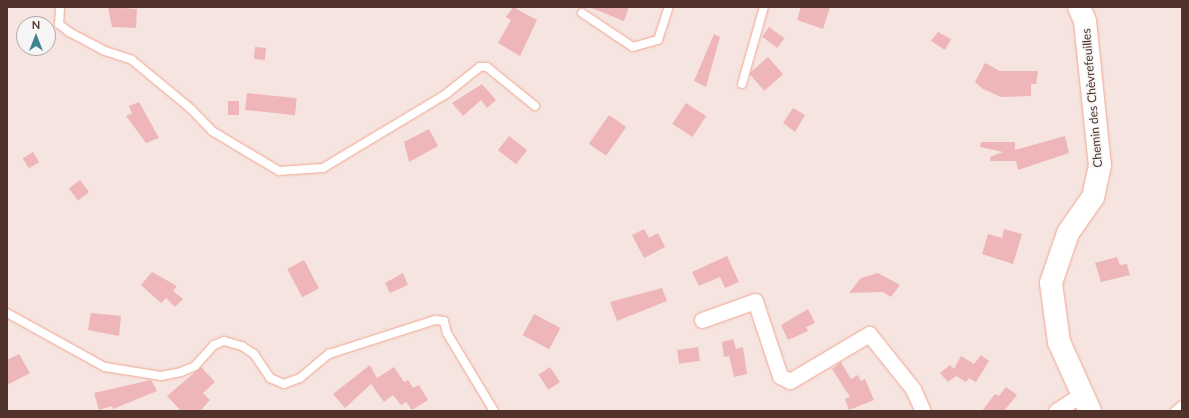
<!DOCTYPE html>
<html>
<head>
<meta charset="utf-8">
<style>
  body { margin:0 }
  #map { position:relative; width:1189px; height:418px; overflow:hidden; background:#f5e4df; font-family:Lato,sans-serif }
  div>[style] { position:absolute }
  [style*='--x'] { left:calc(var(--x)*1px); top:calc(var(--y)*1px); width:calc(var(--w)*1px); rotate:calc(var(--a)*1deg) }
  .building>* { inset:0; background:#efb6b9; transform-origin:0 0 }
  .roads { filter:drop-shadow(0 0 1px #f3a591) drop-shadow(0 0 1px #f3a591) }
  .lane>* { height:8px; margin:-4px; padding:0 4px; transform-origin:4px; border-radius:4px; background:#fff }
  .street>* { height:15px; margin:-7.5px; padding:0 7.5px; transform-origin:7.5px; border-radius:7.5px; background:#fff }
  .secondary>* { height:22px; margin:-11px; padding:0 11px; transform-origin:11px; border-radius:11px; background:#fff }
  span { translate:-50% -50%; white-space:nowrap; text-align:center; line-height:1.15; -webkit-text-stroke:3px #f5f5f5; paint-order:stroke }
  .street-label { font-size:12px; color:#52332b }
  .frame { position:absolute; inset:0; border:8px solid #52332b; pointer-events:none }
  .north { position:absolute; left:16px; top:16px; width:40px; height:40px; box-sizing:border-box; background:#f5f5f5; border:1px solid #b4a7a4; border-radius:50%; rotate:0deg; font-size:11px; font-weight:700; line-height:16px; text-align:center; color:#52332b }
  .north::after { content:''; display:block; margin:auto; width:14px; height:18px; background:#3e8191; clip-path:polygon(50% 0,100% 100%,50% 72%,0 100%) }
</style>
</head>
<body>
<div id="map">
  <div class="building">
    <div style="clip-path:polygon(108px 7px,137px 9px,136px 28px,112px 27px)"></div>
    <div style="clip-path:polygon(513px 7px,537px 20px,520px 56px,498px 43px,511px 20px,506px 17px)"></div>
    <div style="clip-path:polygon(589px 7px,629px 7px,624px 21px)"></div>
    <div style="clip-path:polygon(801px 7px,830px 7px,823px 29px,797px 20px)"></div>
    <div style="left:769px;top:27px;width:19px;height:12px;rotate:36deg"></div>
    <div style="clip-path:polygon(938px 32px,951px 39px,945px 50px,931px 41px)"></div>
    <div style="clip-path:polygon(714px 34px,720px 37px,706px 87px,694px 81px)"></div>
    <div style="left:255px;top:47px;width:11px;height:12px;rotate:5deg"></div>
    <div style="left:768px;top:57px;width:23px;height:25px;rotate:49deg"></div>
    <div style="clip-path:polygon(985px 63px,1000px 71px,1038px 71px,1036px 84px,1031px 84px,1031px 96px,1001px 97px,983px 89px,975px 82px)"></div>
    <div style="clip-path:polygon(482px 84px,496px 100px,487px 108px,481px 100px,463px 116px,452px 103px)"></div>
    <div style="left:247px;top:93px;width:50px;height:17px;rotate:6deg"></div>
    <div style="left:228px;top:101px;width:11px;height:14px"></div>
    <div style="clip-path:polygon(139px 102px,159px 138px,146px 143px,126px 116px,132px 113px,129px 106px)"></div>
    <div style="left:686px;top:103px;width:24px;height:25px;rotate:33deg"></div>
    <div style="clip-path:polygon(793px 108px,805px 115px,795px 132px,783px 123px)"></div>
    <div style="left:609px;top:115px;width:21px;height:35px;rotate:35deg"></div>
    <div style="clip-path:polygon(429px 129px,438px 146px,409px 162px,404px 142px)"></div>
    <div style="left:509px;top:136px;width:23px;height:18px;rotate:38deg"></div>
    <div style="clip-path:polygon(1065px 136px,1069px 153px,1018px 170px,1016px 161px,990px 161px,990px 157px,1003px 152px,980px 147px,981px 142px,1015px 142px,1015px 150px)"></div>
    <div style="left:33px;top:152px;width:12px;height:12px;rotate:59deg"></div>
    <div style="left:80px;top:180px;width:15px;height:14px;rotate:53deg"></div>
    <div style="clip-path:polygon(644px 229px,649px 238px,658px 233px,665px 247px,644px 258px,632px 235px)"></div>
    <div style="clip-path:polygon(1004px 229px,1022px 234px,1013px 264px,982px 254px,988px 234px,1002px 238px)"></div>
    <div style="clip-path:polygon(727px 256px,739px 282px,725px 288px,720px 277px,699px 286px,692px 272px)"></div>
    <div style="clip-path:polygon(1117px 257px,1120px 265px,1127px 264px,1130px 275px,1101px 282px,1095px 263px)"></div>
    <div style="left:304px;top:260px;width:32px;height:19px;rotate:62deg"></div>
    <div style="clip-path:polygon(152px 272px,177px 286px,173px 291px,183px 299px,175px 307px,166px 298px,161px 303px,141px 285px)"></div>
    <div style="clip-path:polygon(403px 273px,408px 285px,390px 293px,385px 283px)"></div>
    <div style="clip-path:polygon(878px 273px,900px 285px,891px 297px,883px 292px,849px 293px,861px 278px)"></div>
    <div style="clip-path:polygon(662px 288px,667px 301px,617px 321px,610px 302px)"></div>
    <div style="clip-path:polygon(808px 309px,815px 323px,806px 327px,808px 331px,788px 340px,781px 325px)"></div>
    <div style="clip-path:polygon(91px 313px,121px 316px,119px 336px,88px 330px)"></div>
    <div style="left:534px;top:314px;width:30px;height:24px;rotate:28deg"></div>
    <div style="clip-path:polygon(733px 339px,736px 349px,743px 347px,747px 374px,734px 377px,729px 356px,724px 357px,722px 342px)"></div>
    <div style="left:698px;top:347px;width:14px;height:21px;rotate:82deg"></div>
    <div style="clip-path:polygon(19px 354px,30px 373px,7px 385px,7px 360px)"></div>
    <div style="clip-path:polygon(981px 355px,989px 361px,976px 382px,969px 378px,966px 382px,956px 376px,948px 382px,940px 373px,950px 365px,954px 369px,961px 356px,974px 364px)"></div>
    <div style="clip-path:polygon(841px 362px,851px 379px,858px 375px,861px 381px,865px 379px,874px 400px,849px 410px,845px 399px,850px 397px,832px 369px)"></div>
    <div style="clip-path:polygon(370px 365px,377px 378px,394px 367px,404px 382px,408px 380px,413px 388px,419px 385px,428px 400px,412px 410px,406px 402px,401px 405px,393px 395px,384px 402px,371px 384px,345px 408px,333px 394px)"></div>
    <div style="clip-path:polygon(201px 367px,215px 382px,203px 393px,210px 400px,200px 411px,181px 411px,167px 396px)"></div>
    <div style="left:550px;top:367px;width:18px;height:14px;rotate:56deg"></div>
    <div style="clip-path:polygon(151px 380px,157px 391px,113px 409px,112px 406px,99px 410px,94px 393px)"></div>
    <div style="clip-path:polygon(1006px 387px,1017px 395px,1004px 411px,982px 411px,995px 394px,999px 396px)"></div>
  </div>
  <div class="roads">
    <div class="lane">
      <div style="--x:60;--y:7;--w:17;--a:93"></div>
      <div style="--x:59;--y:24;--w:13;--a:39"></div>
      <div style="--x:69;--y:32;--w:41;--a:27.8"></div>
      <div style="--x:105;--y:51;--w:28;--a:18"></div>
      <div style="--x:132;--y:60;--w:77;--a:39.7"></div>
      <div style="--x:191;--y:109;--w:30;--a:46"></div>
      <div style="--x:212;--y:131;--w:78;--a:30.8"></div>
      <div style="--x:279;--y:171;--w:44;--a:-3.9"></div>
      <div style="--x:323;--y:168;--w:144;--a:-31"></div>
      <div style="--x:446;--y:94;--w:43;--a:-38.5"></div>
      <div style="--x:480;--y:67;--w:7;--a:0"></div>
      <div style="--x:487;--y:67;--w:62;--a:39.1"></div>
      <div style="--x:582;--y:13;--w:61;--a:33.7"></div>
      <div style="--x:633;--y:47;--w:26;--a:-16"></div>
      <div style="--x:658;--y:40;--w:35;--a:-72"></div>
      <div style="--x:742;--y:84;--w:80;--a:-74.1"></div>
      <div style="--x:7;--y:313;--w:112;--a:28.9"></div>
      <div style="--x:105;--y:367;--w:57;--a:9.1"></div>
      <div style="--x:161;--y:376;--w:20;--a:-11"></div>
      <div style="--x:181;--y:372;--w:15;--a:-23"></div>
      <div style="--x:195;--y:366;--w:28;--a:-48"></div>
      <div style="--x:214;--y:345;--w:11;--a:-22"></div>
      <div style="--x:224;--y:341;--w:19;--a:16"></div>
      <div style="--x:242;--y:346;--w:14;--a:34"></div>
      <div style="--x:254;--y:354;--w:29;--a:56"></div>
      <div style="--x:270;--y:378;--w:15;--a:23"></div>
      <div style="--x:284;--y:384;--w:17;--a:-21"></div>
      <div style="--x:300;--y:378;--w:38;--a:-40"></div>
      <div style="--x:329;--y:354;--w:111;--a:-17.8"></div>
      <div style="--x:435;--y:320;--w:9;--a:6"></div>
      <div style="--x:444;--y:321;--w:12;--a:76"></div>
      <div style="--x:447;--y:333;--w:91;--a:58.9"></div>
      <div style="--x:1175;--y:411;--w:9;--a:-41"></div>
    </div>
    <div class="street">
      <div style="--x:702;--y:320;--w:56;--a:-19.7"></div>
      <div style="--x:755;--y:301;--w:79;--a:71.6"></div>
      <div style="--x:780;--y:376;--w:11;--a:27"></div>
      <div style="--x:790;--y:381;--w:92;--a:-30.7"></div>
      <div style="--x:869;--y:334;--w:70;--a:51.3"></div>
      <div style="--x:913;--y:389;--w:24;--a:66"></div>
      <div style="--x:1056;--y:411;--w:31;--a:-33"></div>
    </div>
    <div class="secondary">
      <div style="--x:1079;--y:7;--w:15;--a:67"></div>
      <div style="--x:1085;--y:21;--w:145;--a:84.1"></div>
      <div style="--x:1100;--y:165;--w:33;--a:102"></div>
      <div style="--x:1093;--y:197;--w:44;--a:124.8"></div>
      <div style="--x:1068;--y:233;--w:53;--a:108.8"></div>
      <div style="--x:1051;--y:283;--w:60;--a:82.3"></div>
      <div style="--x:1059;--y:342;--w:76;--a:65.8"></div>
    </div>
  </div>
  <div class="street-label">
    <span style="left:1092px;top:98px;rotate:-95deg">Chemin des Chèvrefeuilles</span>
  </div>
  <div class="frame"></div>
  <div class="north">N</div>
</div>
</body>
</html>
